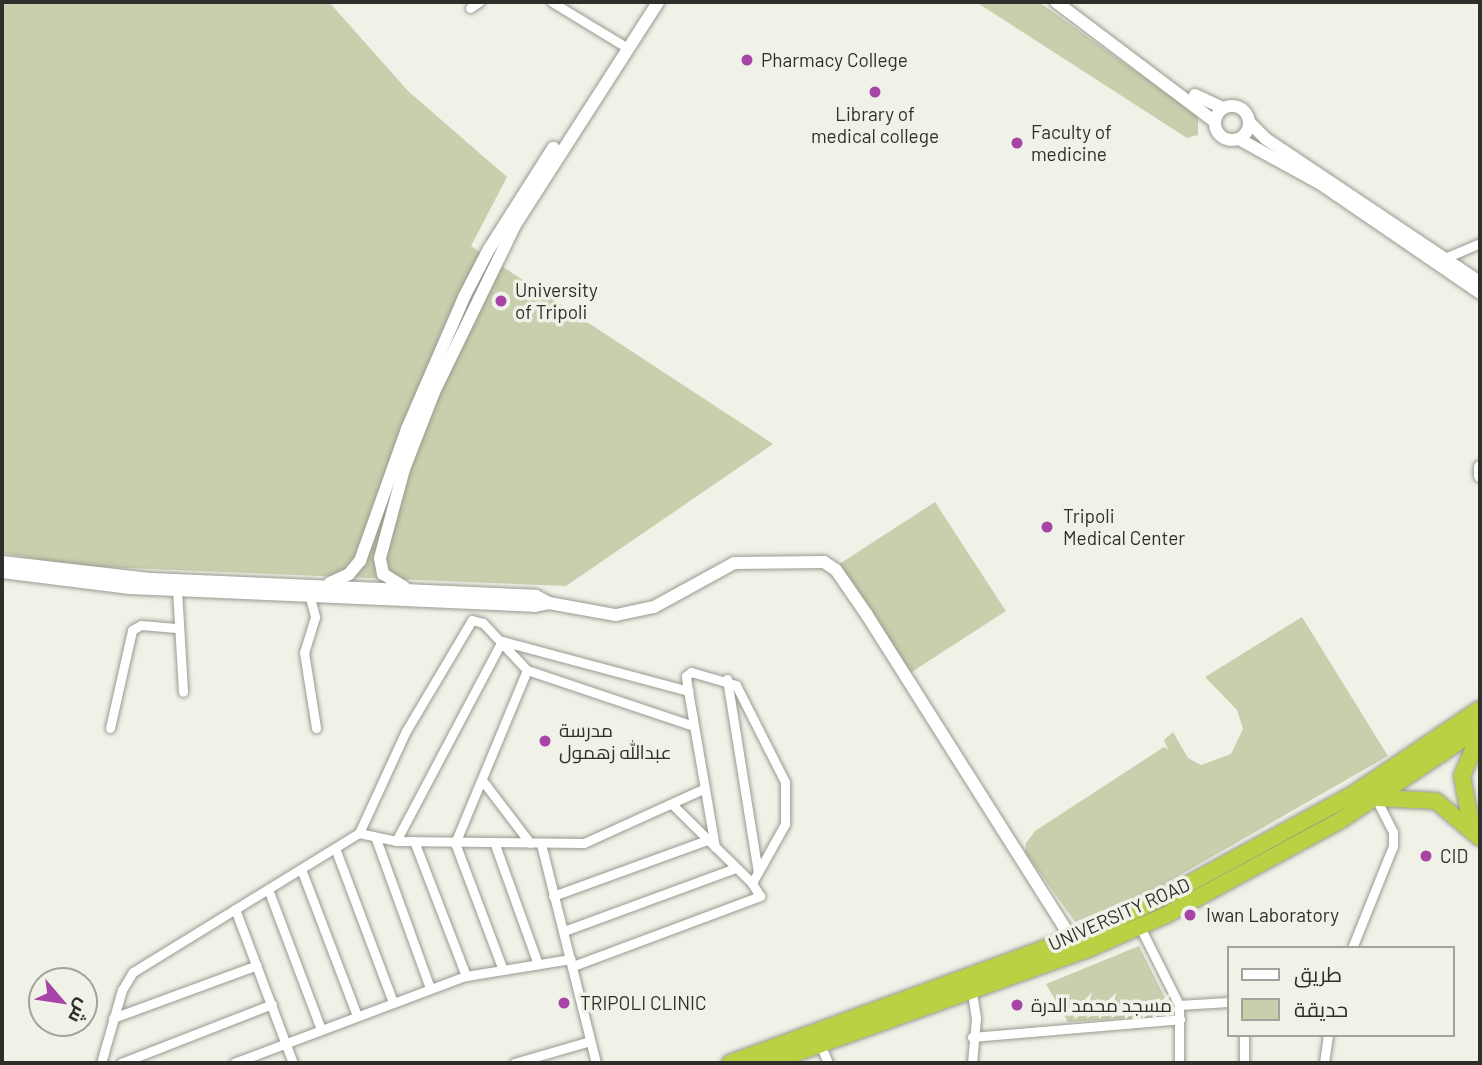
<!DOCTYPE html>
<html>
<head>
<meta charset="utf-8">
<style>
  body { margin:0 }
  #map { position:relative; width:1482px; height:1065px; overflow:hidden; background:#f0f2e8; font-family:Barlow,Cairo,sans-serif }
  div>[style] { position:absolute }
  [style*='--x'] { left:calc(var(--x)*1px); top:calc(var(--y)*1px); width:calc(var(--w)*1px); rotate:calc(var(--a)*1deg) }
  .green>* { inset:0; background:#c7cfad; transform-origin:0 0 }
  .roads { filter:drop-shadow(0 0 2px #989a90) drop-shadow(0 0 2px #989a90) }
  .street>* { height:9px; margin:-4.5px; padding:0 4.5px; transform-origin:4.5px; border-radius:4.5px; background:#fff }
  .secondary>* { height:12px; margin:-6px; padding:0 6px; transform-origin:6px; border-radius:6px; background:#fff }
  .secondary>.ring { margin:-6px; padding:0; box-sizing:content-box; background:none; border:12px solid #fff; border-radius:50% }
  .highway>* { height:16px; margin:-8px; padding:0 8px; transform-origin:8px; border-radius:8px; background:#bcd044 }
  .dots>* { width:19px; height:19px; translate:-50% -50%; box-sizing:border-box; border:4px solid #f0f2e8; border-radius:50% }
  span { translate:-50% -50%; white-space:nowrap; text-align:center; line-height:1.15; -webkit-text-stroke:7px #f0f2e8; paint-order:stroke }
  .poi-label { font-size:19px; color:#2e2f2b }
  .left { translate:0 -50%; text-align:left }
  .street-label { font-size:19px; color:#2e2f2b }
  .frame { position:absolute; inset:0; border:4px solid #2e2f2b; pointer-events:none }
  .legend { position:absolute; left:1227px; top:946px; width:228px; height:91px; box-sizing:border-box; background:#f0f2e8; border:2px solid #a2a49c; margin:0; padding:9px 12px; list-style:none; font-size:21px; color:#2e2f2b }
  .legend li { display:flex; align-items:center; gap:14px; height:35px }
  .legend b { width:35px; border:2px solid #a2a49c }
  .north { position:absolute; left:28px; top:967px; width:70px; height:70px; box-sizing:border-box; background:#f0f2e8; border:2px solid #a2a49c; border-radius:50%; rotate:119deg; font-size:19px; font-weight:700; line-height:28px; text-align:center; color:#2e2f2b }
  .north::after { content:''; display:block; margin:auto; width:24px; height:32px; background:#a843a8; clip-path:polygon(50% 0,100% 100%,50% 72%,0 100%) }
</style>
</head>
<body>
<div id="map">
  <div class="green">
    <div style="clip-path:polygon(2px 2px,329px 2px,408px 91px,507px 177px,471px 246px,773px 444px,566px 586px,77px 566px,2px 553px)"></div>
    <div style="clip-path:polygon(976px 2px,1039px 2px,1198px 116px,1198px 135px,1187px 138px)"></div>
    <div style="left:935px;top:502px;width:130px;height:114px;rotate:57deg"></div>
    <div style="clip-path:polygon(1302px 617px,1388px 756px,1161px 886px,1075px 922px,1025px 852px,1026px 843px,1035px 831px,1164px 747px,1168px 750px,1164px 740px,1173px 732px,1188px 758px,1201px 765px,1231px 754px,1243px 729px,1237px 710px,1205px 677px)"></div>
    <div style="clip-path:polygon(1139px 946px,1168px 1004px,1166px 1011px,1159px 1016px,1068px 1022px,1046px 984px)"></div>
  </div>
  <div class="roads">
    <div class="street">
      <div style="--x:552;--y:2;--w:81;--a:31.3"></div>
      <div style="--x:470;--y:8;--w:11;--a:-34"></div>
      <div style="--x:1445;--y:258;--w:38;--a:-23"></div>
      <div style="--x:177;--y:590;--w:102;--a:86.6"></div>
      <div style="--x:309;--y:594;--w:24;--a:75"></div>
      <div style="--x:315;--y:617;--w:37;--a:107"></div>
      <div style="--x:304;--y:652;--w:77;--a:81"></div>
      <div style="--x:727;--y:679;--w:195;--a:80.9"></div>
      <div style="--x:110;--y:728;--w:100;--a:-77.3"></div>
      <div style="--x:132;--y:630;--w:10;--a:-29"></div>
      <div style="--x:141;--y:625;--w:38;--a:5"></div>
      <div style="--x:482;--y:780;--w:79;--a:52.7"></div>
      <div style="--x:359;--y:833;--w:38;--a:12"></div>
      <div style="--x:396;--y:841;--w:188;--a:0.6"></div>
      <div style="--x:584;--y:843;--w:131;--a:-24.4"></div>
      <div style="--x:376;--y:839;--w:158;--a:70.1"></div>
      <div style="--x:396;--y:841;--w:226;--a:-62.1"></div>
      <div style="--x:502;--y:641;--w:193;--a:15"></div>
      <div style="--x:414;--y:841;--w:145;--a:68.9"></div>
      <div style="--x:494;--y:842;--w:130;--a:70.2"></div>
      <div style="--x:541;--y:844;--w:226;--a:75.9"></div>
      <div style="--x:715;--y:847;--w:158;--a:-99.8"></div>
      <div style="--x:688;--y:691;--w:15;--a:-98"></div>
      <div style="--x:686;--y:676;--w:6;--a:-39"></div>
      <div style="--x:691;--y:672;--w:47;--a:16.1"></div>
      <div style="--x:736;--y:685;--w:109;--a:63.2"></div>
      <div style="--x:785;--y:782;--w:42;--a:90"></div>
      <div style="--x:785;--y:824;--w:68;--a:119.2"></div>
      <div style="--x:335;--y:848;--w:165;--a:69.4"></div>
      <div style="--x:301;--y:869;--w:157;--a:69.1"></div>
      <div style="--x:268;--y:889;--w:150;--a:69.3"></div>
      <div style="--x:553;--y:896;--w:164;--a:-20"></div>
      <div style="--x:235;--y:909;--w:165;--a:69.4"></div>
      <div style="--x:1140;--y:927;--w:87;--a:63.4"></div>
      <div style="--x:1179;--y:1005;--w:58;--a:90"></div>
      <div style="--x:564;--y:931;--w:182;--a:-20.2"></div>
      <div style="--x:1352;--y:948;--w:110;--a:-68.1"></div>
      <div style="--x:1393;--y:846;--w:14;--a:-90"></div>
      <div style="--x:1393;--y:832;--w:38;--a:-117"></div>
      <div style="--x:573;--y:966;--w:200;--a:-20.5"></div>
      <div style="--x:760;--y:896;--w:15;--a:-122"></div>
      <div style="--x:752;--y:883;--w:112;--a:-135.4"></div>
      <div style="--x:503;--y:970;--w:136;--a:-110.7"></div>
      <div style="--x:455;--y:843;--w:187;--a:-67.4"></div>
      <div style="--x:1179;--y:1005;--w:49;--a:-3.5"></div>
      <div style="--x:113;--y:1018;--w:153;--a:-20.2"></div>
      <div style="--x:972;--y:1037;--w:209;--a:-4.9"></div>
      <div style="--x:820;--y:1044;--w:21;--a:67"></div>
      <div style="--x:101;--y:1063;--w:76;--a:-74"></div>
      <div style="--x:122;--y:990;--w:21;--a:-59"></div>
      <div style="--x:133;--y:972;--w:265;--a:-31.6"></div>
      <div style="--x:359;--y:833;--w:112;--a:-65.3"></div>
      <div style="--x:406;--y:731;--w:129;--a:-59.3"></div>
      <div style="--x:472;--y:620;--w:11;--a:15"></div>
      <div style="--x:483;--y:623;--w:64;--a:46.9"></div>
      <div style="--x:527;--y:670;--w:175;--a:18.6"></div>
      <div style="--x:121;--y:1063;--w:162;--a:-21.3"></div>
      <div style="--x:234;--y:1063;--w:248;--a:-20.6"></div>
      <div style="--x:466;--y:976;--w:106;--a:-9.2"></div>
      <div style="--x:514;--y:1063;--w:79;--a:-16.1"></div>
      <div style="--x:972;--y:1063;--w:45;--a:-84.9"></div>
      <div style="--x:976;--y:1018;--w:26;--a:-99"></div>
      <div style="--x:1244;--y:1063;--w:28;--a:-90"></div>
      <div style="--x:1324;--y:1063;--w:28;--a:-82"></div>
    </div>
    <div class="secondary">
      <div style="--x:1056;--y:2;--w:198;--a:37"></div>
      <div style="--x:1195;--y:95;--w:31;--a:25"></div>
      <div class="ring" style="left:1215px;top:106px;width:22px;height:22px"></div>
      <div style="--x:1249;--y:122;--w:24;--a:45"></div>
      <div style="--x:1266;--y:139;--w:257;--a:33.8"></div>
      <div style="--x:1239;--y:139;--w:94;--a:28.8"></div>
      <div style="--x:1321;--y:184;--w:193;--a:34.4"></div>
      <div style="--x:1480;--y:467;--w:9;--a:90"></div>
      <div style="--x:2;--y:562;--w:151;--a:6.5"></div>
      <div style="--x:152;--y:579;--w:384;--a:2.5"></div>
      <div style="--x:536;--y:596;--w:15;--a:28"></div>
      <div style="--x:549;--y:603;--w:68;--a:10.2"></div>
      <div style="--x:616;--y:615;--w:39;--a:-12"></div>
      <div style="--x:654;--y:607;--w:91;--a:-28.8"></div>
      <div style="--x:734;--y:563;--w:90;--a:-0.6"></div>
      <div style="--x:824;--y:562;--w:14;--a:34"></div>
      <div style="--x:836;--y:570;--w:55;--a:55.4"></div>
      <div style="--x:867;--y:615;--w:382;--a:57.7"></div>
      <div style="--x:2;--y:572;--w:129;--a:7.1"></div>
      <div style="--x:130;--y:588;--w:405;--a:2.5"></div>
      <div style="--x:535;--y:606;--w:14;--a:-12"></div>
      <div style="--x:330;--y:583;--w:21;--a:-25"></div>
      <div style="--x:349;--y:574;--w:17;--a:-50"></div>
      <div style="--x:360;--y:561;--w:140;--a:-70.4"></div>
      <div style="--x:407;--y:429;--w:144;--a:-66.6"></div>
      <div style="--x:464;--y:297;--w:54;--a:-62.5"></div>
      <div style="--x:489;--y:249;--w:120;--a:-57.6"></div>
      <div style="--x:404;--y:587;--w:25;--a:-148"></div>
      <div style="--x:383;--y:574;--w:16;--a:-101"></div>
      <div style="--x:380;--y:558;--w:92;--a:-74.9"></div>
      <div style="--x:404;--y:469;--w:83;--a:-68.7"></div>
      <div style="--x:434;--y:392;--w:186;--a:-64.1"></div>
      <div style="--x:515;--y:225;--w:265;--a:-57.3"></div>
    </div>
    <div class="highway">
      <div style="--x:1376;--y:798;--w:60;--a:2.9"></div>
      <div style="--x:1436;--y:801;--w:57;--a:40.1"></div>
      <div style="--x:1472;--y:829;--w:54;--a:-100.7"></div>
      <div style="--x:1462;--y:776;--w:46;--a:-66.8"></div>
      <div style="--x:730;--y:1063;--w:382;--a:-20"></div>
      <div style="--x:1089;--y:932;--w:92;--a:-25.2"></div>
      <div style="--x:1172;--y:893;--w:205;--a:-28.6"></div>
      <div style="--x:1352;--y:795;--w:154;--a:-33.9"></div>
      <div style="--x:768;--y:1063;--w:337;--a:-19.6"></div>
      <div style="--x:1086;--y:950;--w:87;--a:-23.6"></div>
      <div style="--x:1166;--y:915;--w:199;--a:-28.5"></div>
      <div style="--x:1341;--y:820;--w:167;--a:-33.5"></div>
    </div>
  </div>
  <div class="dots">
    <div style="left:747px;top:60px;background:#a843a8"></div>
    <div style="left:875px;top:92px;background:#a843a8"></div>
    <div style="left:1017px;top:143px;background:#a843a8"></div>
    <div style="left:501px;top:301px;background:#a843a8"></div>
    <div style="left:1047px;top:527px;background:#a843a8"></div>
    <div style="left:545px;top:741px;background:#a843a8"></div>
    <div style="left:1426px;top:856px;background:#a843a8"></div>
    <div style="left:1190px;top:915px;background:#a843a8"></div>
    <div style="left:564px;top:1003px;background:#a843a8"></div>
    <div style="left:1017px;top:1005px;background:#a843a8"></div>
  </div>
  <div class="poi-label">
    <span class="left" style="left:761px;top:60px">Pharmacy College</span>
    <span style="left:875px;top:125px">Library of<br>medical college</span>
    <span class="left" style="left:1031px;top:143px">Faculty of<br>medicine</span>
    <span class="left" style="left:515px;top:301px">University<br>of Tripoli</span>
    <span class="left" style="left:1063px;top:527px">Tripoli<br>Medical Center</span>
    <span class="left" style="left:559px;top:741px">مدرسة<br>عبدالله زهمول</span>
    <span class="left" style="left:1440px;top:856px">CID</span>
    <span class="left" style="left:1206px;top:915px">Iwan Laboratory</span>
    <span class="left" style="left:580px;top:1003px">TRIPOLI CLINIC</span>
    <span class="left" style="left:1031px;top:1005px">مسجد محمد الدرة</span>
  </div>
  <div class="street-label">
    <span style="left:1119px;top:914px;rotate:-24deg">UNIVERSITY ROAD</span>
  </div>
  <div class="frame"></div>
  <ul class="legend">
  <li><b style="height:9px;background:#fff"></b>طريق</li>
  <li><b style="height:19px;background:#c7cfad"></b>حديقة</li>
  </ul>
  <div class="north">ش</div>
</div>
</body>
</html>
